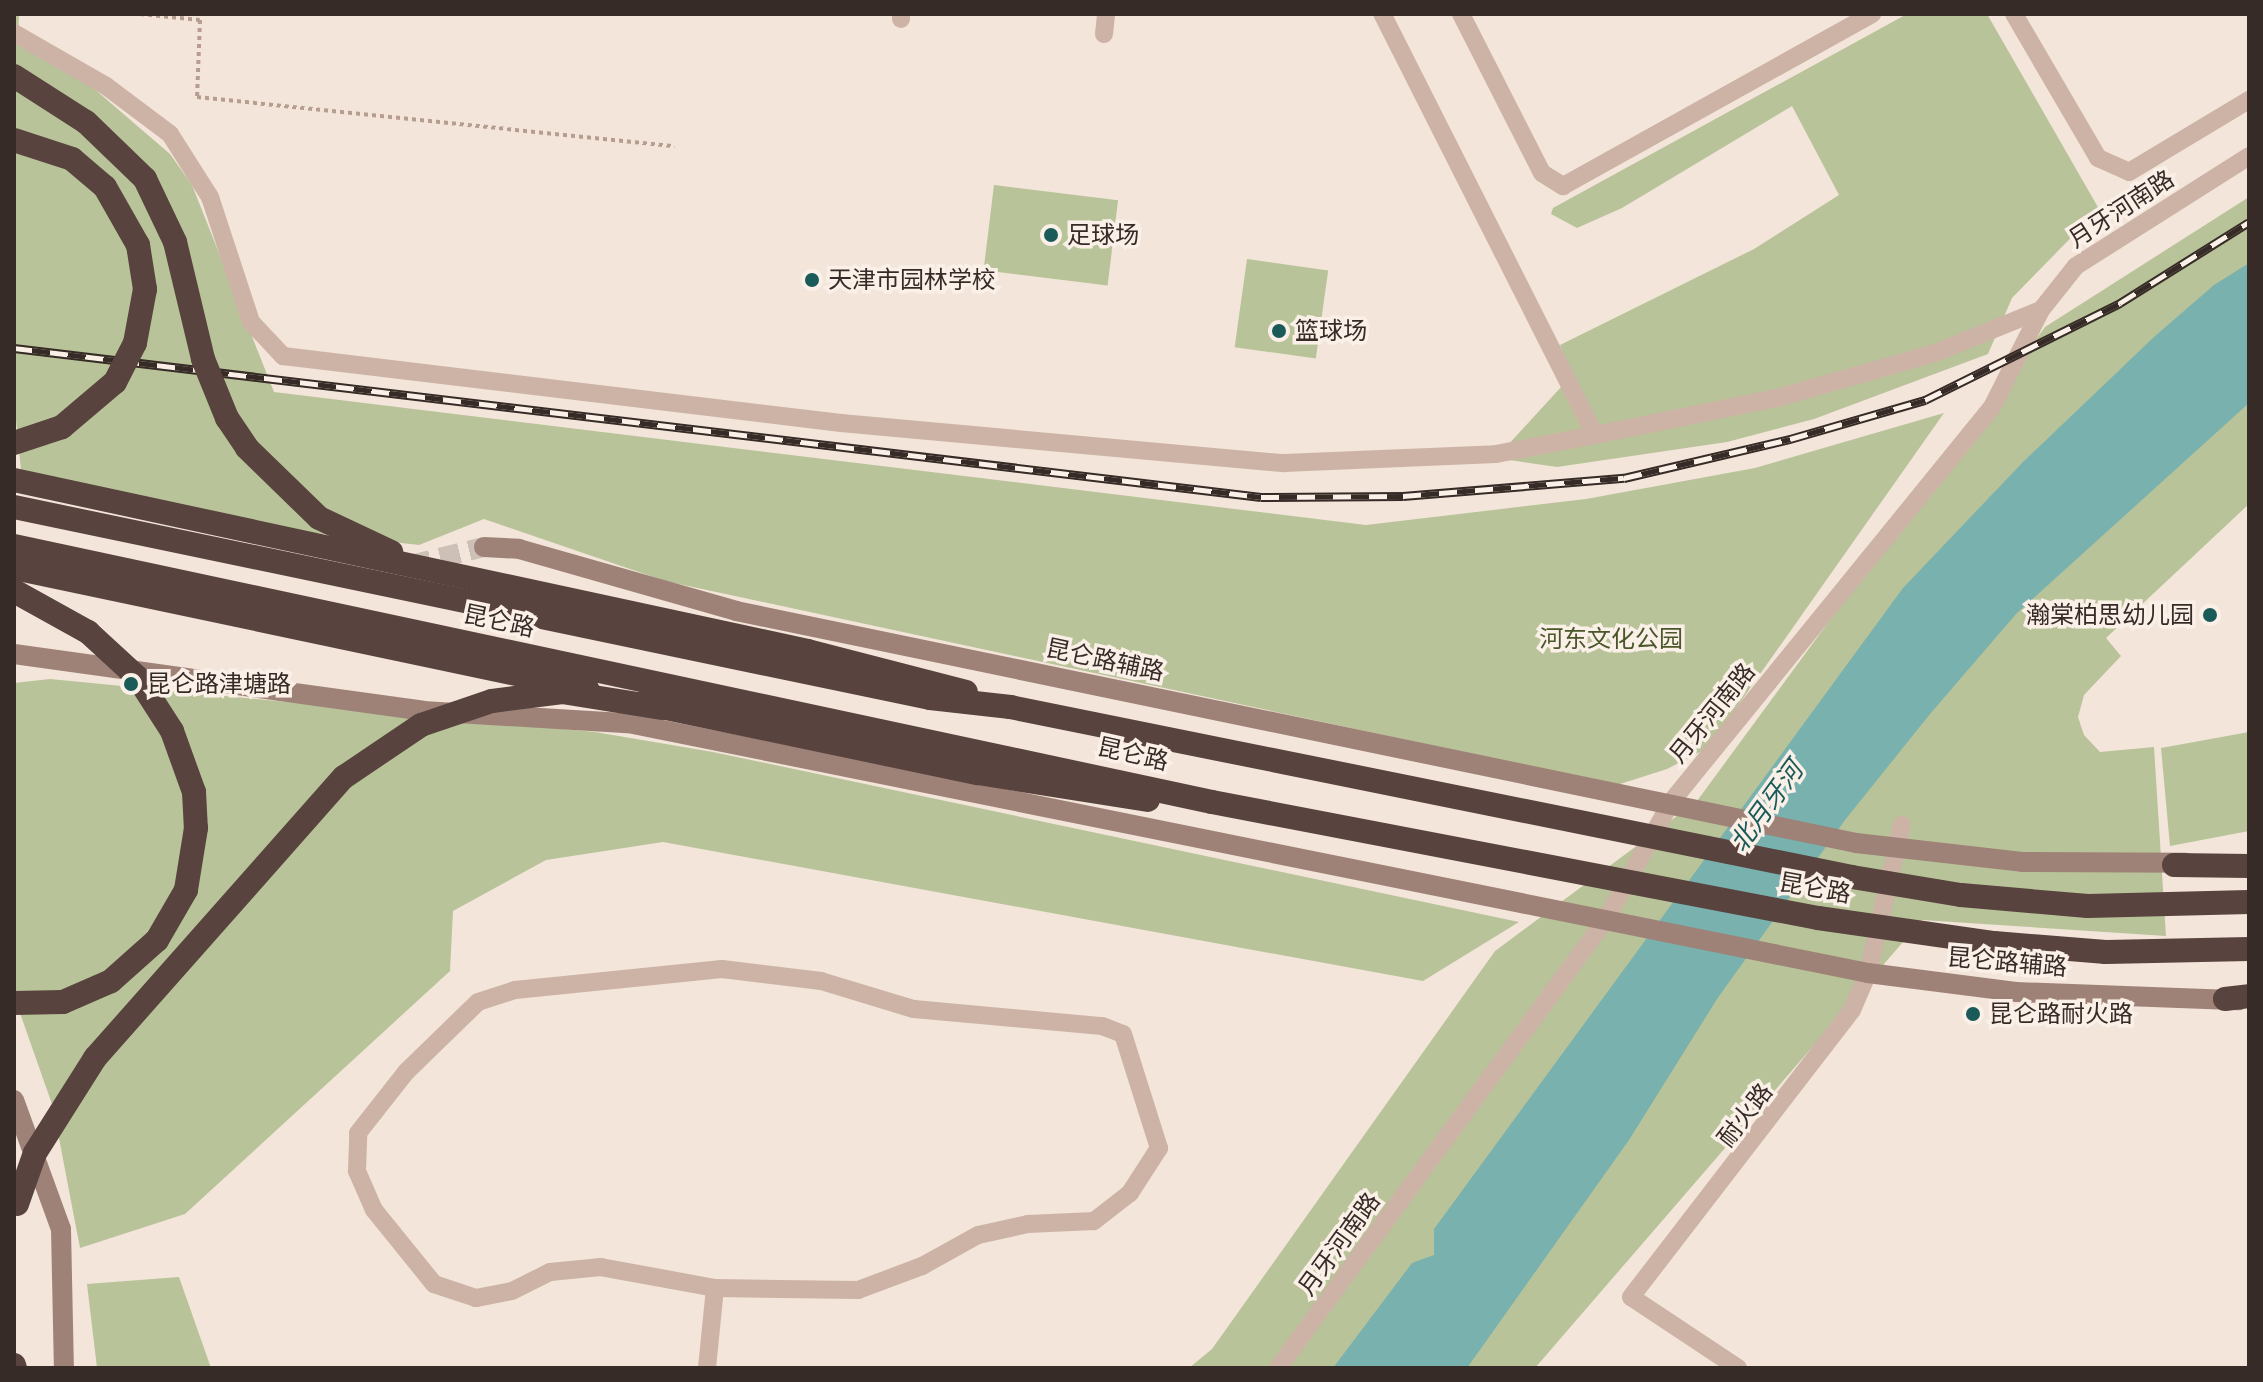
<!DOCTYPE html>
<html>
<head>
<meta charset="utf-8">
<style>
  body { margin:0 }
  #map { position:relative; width:2263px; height:1382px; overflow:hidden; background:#f3e5da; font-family:"Asap Condensed","Noto Sans SC",sans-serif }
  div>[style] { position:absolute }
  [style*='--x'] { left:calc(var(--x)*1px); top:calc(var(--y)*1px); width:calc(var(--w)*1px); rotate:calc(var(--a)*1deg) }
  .green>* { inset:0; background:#b9c399; transform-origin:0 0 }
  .water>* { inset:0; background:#78b1ae }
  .secondary-tunnel>* { height:20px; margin-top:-10px; transform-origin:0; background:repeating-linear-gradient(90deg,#cdc0b6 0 20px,transparent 0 30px) }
  .path>* { height:4px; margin-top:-2px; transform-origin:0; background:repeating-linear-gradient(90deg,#b79d90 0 4px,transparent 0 8px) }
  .street>* { height:18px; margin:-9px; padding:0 9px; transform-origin:9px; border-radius:9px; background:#ccb3a6 }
  .secondary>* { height:20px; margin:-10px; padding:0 10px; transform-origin:10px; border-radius:10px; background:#9f8277 }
  .highway>* { height:24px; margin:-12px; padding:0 12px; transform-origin:12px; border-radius:12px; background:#58433e }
  .rail>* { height:9px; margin-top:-4.5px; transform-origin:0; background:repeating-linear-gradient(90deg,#faf0e7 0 18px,#372b27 0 36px); box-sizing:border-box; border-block:2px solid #372b27 }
  .highway-bridge>* { height:24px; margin:-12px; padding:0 12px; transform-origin:12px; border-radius:12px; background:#58433e }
  .dots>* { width:22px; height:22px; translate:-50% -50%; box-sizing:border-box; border:4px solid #faf0e7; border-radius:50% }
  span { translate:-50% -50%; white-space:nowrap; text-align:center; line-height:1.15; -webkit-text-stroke:7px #faf0e7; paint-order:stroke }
  .street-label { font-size:24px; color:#372b27 }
  .poi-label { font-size:24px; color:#372b27 }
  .left { translate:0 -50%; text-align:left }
  .right { translate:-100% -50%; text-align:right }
  .park-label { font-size:24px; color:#4a572a }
  .water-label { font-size:26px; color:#1a5b59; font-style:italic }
  .frame { position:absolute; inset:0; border:16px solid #372b27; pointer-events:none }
</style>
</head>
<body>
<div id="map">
  <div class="green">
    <div style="clip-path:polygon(14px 14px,19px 14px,18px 41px,77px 74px,170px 154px,192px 185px,274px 392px,1366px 525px,1586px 499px,1755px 468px,1944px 413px,1708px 748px,1667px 769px,1617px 785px,665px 581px,484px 519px,419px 545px,305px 532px,21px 470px,14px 401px)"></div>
    <div style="clip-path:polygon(1907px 14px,1987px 14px,2099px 209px,2012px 298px,1988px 354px,1814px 419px,1727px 442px,1557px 467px,1496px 458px,1572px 375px,1560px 345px,1754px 249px,1839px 195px,1792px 106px,1622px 208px,1577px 228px,1551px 214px,1553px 208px)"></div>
    <div style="left:994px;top:185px;width:125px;height:86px;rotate:7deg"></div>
    <div style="clip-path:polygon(2249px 197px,2249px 504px,2106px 638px,2121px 656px,2084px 695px,2078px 717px,2084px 735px,2100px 752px,2154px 747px,2166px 936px,1922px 920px,1535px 1368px,1189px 1368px,1212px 1349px,1495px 951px,1697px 801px,2045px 327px)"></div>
    <div style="left:1247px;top:259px;width:82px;height:89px;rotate:8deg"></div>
    <div style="clip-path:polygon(50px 679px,595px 732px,713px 752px,1519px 922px,1423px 981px,663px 842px,546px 860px,453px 911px,450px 971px,185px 1214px,80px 1248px,53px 1107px,14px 996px,14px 683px)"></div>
    <div style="clip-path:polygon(2249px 732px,2249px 831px,2170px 846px,2161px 748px)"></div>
    <div style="clip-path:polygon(179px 1277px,211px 1368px,97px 1368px,87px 1284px)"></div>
  </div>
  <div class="water">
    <div style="clip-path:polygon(2249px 263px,2249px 403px,2016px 614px,1930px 714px,1845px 820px,1717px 999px,1629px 1140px,1467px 1368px,1333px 1368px,1412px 1263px,1434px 1255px,1434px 1229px,1903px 588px,2023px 462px,2154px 337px,2214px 285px)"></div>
  </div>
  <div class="secondary-tunnel">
    <div style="--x:411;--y:565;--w:75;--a:-13.9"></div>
  </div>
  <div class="path">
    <div style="--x:140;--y:14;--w:60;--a:5.7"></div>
    <div style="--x:200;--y:20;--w:77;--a:92.2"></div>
    <div style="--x:197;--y:97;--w:480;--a:5.9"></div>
  </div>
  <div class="street">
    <div style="--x:1461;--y:14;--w:178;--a:63"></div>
    <div style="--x:1542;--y:173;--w:25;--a:32"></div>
    <div style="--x:1563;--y:186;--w:354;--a:-29.1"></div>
    <div style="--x:2014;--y:14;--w:167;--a:59.7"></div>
    <div style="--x:2098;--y:158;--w:34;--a:24"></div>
    <div style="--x:2129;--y:172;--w:140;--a:-31"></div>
    <div style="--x:901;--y:19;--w:5;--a:-90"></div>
    <div style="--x:14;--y:33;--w:106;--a:29.9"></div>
    <div style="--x:106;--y:86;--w:80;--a:36.9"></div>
    <div style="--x:170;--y:134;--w:75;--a:57.6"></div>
    <div style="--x:210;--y:197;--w:132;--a:71.8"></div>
    <div style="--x:251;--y:322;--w:47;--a:46.7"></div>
    <div style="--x:283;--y:356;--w:562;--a:6.85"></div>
    <div style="--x:841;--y:423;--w:445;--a:5.2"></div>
    <div style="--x:1284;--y:463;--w:212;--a:-2.4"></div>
    <div style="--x:1496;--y:454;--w:101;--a:-10.9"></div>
    <div style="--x:1595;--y:435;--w:472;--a:-116.8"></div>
    <div style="--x:1104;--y:34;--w:20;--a:-84"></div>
    <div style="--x:1595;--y:435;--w:186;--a:-11.5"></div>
    <div style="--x:1777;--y:398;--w:164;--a:-15.9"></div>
    <div style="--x:1935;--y:353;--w:114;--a:-22.1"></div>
    <div style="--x:722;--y:969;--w:100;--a:6.9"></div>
    <div style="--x:821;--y:981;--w:97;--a:16.8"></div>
    <div style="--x:914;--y:1009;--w:189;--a:5.2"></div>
    <div style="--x:1102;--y:1026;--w:22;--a:21"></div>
    <div style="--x:1123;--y:1034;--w:120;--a:72.5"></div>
    <div style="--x:1159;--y:1148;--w:54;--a:122.8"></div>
    <div style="--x:1130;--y:1193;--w:46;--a:142.1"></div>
    <div style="--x:1094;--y:1221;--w:66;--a:177.4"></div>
    <div style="--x:1028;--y:1224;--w:51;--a:167.6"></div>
    <div style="--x:978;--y:1235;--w:64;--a:151"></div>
    <div style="--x:922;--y:1266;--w:68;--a:159.4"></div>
    <div style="--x:858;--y:1290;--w:143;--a:-179.2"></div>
    <div style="--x:715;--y:1288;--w:116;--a:-169.6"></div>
    <div style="--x:601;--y:1267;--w:51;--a:174.4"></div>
    <div style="--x:550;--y:1272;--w:42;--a:153.4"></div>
    <div style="--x:512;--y:1291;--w:37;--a:169"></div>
    <div style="--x:476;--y:1298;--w:44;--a:-161.6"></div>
    <div style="--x:434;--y:1284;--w:95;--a:-129"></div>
    <div style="--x:374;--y:1210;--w:43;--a:-113.6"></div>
    <div style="--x:357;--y:1171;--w:38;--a:-88"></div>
    <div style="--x:358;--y:1133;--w:78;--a:-51.8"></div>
    <div style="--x:406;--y:1072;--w:100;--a:-44.2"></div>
    <div style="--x:478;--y:1002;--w:39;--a:-18"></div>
    <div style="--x:515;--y:990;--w:208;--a:-5.8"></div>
    <div style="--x:707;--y:1368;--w:80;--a:-84.3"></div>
    <div style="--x:1278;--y:1368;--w:556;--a:-53.85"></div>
    <div style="--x:1606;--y:919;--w:134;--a:-60.9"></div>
    <div style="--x:1671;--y:802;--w:509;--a:-50.9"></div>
    <div style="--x:1992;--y:407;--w:109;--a:-63.2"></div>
    <div style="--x:2041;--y:310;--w:56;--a:-51.5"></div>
    <div style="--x:2076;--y:266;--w:205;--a:-32.4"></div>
    <div style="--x:1738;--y:1368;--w:128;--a:-146.4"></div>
    <div style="--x:1631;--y:1297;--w:362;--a:-52.4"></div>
    <div style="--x:1852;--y:1010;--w:40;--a:-66.6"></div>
    <div style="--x:1868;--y:973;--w:152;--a:-77.1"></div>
  </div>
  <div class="secondary">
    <div style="--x:484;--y:547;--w:35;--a:3"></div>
    <div style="--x:519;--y:549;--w:226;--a:15.9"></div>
    <div style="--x:736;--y:611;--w:1144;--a:11.7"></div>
    <div style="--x:1856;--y:843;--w:167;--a:6.5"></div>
    <div style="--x:2022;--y:862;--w:164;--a:0.3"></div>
    <div style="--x:14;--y:654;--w:413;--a:7.9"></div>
    <div style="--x:423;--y:711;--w:205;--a:3.4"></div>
    <div style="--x:628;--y:723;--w:1265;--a:11.4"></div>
    <div style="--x:1868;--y:973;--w:149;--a:7.3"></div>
    <div style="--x:2016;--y:992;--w:223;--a:2.1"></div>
    <div style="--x:14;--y:1100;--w:137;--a:70"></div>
    <div style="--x:61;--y:1229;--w:139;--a:88.8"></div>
  </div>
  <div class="highway">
    <div style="--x:14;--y:546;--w:1225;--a:12.06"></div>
    <div style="--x:14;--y:568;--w:586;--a:11.92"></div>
    <div style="--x:642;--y:703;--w:343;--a:11.8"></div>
    <div style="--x:978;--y:773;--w:172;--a:9"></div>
    <div style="--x:2174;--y:865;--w:75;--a:0.8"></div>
    <div style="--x:2225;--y:999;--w:24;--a:-7"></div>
    <div style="--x:14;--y:1003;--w:49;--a:-1.2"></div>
    <div style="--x:63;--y:1002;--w:52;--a:-23.6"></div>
    <div style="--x:14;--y:1365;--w:3;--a:72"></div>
  </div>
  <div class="rail">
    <div style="--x:14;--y:348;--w:1256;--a:6.81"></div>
    <div style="--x:1261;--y:497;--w:142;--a:-0.4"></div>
    <div style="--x:1403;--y:496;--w:222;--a:-4.7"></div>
    <div style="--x:1624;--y:478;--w:171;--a:-13.2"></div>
    <div style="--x:1790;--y:439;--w:141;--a:-16.1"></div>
    <div style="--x:1925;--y:400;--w:218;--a:-26.4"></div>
    <div style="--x:2120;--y:303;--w:152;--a:-32.1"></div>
  </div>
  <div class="highway-bridge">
    <div style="--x:14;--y:76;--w:85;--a:32.6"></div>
    <div style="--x:86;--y:122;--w:82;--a:44"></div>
    <div style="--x:145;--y:179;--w:70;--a:64.5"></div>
    <div style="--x:175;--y:242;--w:120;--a:76.5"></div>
    <div style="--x:203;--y:359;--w:64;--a:67.9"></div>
    <div style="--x:227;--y:418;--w:36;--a:56"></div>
    <div style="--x:247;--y:448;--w:100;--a:44.2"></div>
    <div style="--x:319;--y:518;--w:80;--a:25.3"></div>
    <div style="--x:14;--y:140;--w:61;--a:18.1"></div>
    <div style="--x:72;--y:159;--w:43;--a:40.3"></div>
    <div style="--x:105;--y:187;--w:67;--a:60.4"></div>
    <div style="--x:138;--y:245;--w:45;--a:81"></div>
    <div style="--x:145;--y:289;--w:55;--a:100.5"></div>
    <div style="--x:135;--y:343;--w:44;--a:117.1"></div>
    <div style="--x:115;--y:382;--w:70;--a:139.7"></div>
    <div style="--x:62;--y:427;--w:51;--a:161.6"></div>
    <div style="--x:14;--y:480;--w:812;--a:12.15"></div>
    <div style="--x:808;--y:651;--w:163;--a:14.5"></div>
    <div style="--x:14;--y:507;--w:936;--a:11.78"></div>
    <div style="--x:930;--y:698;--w:81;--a:6.4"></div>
    <div style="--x:1010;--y:707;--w:859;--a:11.41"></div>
    <div style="--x:1852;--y:877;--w:110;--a:9.4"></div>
    <div style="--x:1961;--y:895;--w:127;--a:5"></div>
    <div style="--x:2088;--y:906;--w:161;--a:-1.4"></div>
    <div style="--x:14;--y:591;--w:85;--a:29"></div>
    <div style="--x:88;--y:632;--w:68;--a:42.6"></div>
    <div style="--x:138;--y:678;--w:63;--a:57.3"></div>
    <div style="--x:172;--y:731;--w:65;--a:70.2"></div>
    <div style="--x:194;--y:792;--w:36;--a:87"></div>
    <div style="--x:196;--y:828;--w:63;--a:99.2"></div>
    <div style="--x:186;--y:890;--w:58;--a:120.1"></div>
    <div style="--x:157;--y:940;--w:62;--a:138.3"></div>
    <div style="--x:1212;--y:802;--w:617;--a:10.84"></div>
    <div style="--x:1818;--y:918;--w:178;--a:8.1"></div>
    <div style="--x:1994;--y:943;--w:112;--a:4.6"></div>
    <div style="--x:2106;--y:952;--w:143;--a:-1.2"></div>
    <div style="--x:17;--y:1204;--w:54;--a:-70.6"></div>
    <div style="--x:35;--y:1153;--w:112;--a:-57.7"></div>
    <div style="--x:95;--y:1058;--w:375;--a:-48.5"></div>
    <div style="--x:344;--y:777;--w:93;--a:-34"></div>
    <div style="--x:421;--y:725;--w:75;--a:-18.7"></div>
    <div style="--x:492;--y:701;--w:71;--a:-7.3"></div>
    <div style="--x:562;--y:692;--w:101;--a:9.1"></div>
  </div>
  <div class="dots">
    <div style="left:1051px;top:235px;background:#1a5b59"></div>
    <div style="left:812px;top:280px;background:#1a5b59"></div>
    <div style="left:1279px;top:331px;background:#1a5b59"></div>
    <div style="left:2210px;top:615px;background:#1a5b59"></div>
    <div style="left:131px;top:684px;background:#1a5b59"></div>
    <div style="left:1973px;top:1014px;background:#1a5b59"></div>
  </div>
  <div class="street-label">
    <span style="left:2121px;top:209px;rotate:-33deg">月牙河南路</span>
    <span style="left:499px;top:621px;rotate:12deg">昆仑路</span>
    <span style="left:1105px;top:660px;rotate:12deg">昆仑路辅路</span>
    <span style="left:1712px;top:713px;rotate:-51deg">月牙河南路</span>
    <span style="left:1133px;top:754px;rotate:13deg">昆仑路</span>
    <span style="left:1815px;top:888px;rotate:10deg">昆仑路</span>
    <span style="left:2007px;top:962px;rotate:5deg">昆仑路辅路</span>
    <span style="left:1745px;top:1115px;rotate:-52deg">耐火路</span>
    <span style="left:1339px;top:1244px;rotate:-54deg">月牙河南路</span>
  </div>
  <div class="poi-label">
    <span class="left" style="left:1067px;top:235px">足球场</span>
    <span class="left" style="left:828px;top:280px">天津市园林学校</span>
    <span class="left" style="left:1295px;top:331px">篮球场</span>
    <span class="right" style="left:2194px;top:615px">瀚棠柏思幼儿园</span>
    <span class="left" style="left:147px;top:684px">昆仑路津塘路</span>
    <span class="left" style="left:1989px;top:1014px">昆仑路耐火路</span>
  </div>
  <div class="park-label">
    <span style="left:1611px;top:639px">河东文化公园</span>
  </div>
  <div class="water-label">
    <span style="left:1767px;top:807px;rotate:-54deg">北月牙河</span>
  </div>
  <div class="frame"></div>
</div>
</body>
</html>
